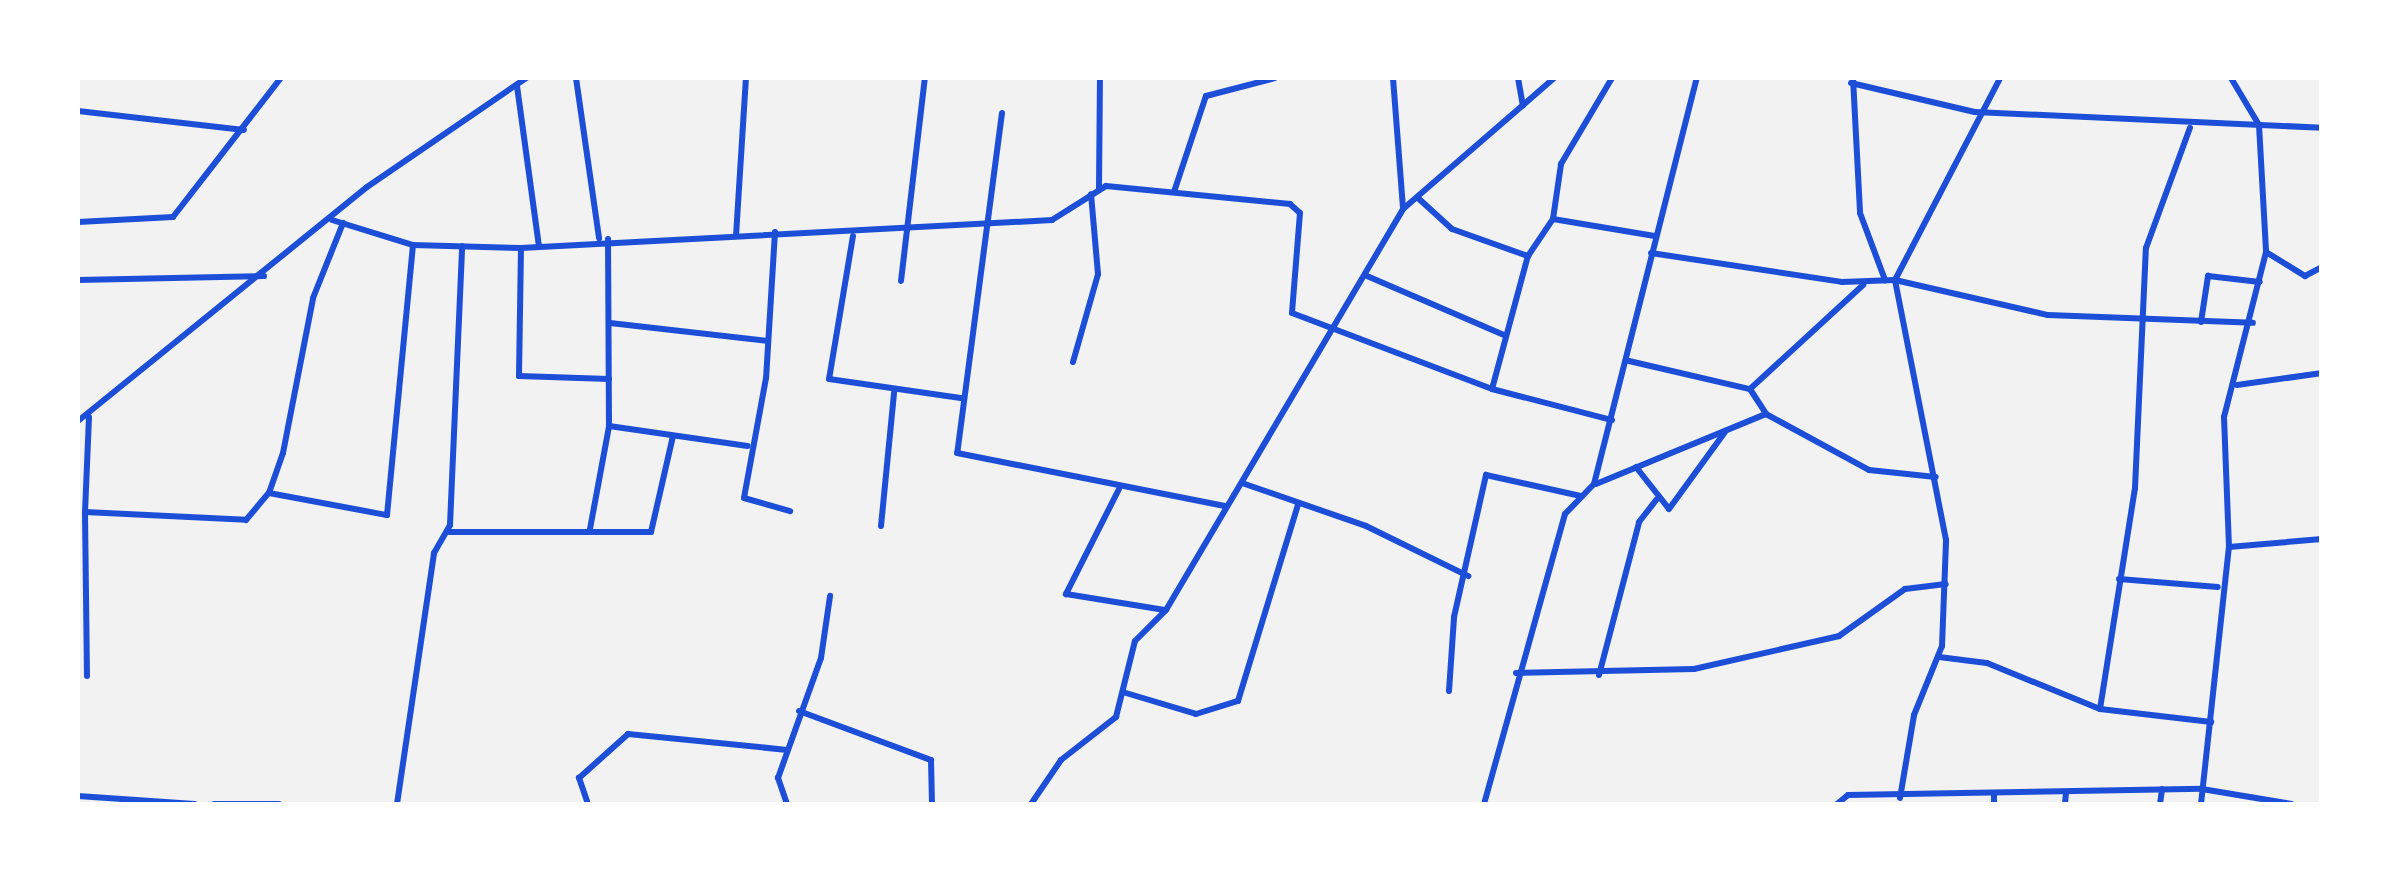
<!DOCTYPE html>
<html>
<head>
<meta charset="utf-8">
<style>
  body { margin:0 }
  #map { position:relative; width:2399px; height:882px; overflow:hidden; background:#f2f2f2; font-family:"Alegreya Sans",sans-serif }
  div>[style] { position:absolute }
  [style*='--x'] { left:calc(var(--x)*1px); top:calc(var(--y)*1px); width:calc(var(--w)*1px); rotate:calc(var(--a)*1deg) }
  .minor>* { height:6px; margin:-3px; padding:0 3px; transform-origin:3px; border-radius:3px; background:#1d4ed8 }
  span { translate:-50% -50%; white-space:nowrap; text-align:center; line-height:1.15; -webkit-text-stroke:8px #fff; paint-order:stroke }
  .frame { position:absolute; inset:0; border:80px solid #fff; pointer-events:none }
</style>
</head>
<body>
<div id="map">
  <div class="minor">
    <div style="--x:576;--y:78;--w:162;--a:81.8"></div>
    <div style="--x:1393;--y:78;--w:131;--a:85.6"></div>
    <div style="--x:1518;--y:78;--w:28;--a:80"></div>
    <div style="--x:1853;--y:78;--w:135;--a:87"></div>
    <div style="--x:1860;--y:213;--w:72;--a:69.5"></div>
    <div style="--x:2231;--y:78;--w:55;--a:59.2"></div>
    <div style="--x:2259;--y:125;--w:127;--a:86.8"></div>
    <div style="--x:1851;--y:83;--w:127;--a:13.2"></div>
    <div style="--x:1975;--y:112;--w:347;--a:2.6"></div>
    <div style="--x:517;--y:86;--w:162;--a:82.2"></div>
    <div style="--x:78;--y:111;--w:167;--a:6.5"></div>
    <div style="--x:1002;--y:113;--w:343;--a:97.5"></div>
    <div style="--x:957;--y:453;--w:273;--a:11.2"></div>
    <div style="--x:1099;--y:189;--w:110;--a:-89.5"></div>
    <div style="--x:1174;--y:192;--w:101;--a:-71.6"></div>
    <div style="--x:1206;--y:96;--w:71;--a:-14.6"></div>
    <div style="--x:1418;--y:198;--w:46;--a:42.4"></div>
    <div style="--x:1452;--y:229;--w:81;--a:19.6"></div>
    <div style="--x:1553;--y:219;--w:103;--a:9.5"></div>
    <div style="--x:332;--y:220;--w:85;--a:17.2"></div>
    <div style="--x:413;--y:245;--w:108;--a:1.6"></div>
    <div style="--x:521;--y:248;--w:532;--a:-3.02"></div>
    <div style="--x:1052;--y:220;--w:64;--a:-32.2"></div>
    <div style="--x:1106;--y:186;--w:185;--a:5.6"></div>
    <div style="--x:1290;--y:204;--w:13;--a:42"></div>
    <div style="--x:1300;--y:213;--w:100;--a:94.6"></div>
    <div style="--x:1292;--y:313;--w:214;--a:20.8"></div>
    <div style="--x:1492;--y:389;--w:124;--a:14.5"></div>
    <div style="--x:78;--y:222;--w:95;--a:-3"></div>
    <div style="--x:173;--y:217;--w:176;--a:-52.2"></div>
    <div style="--x:775;--y:232;--w:146;--a:93.5"></div>
    <div style="--x:766;--y:378;--w:122;--a:100.4"></div>
    <div style="--x:744;--y:498;--w:48;--a:15.8"></div>
    <div style="--x:736;--y:236;--w:158;--a:-86.4"></div>
    <div style="--x:853;--y:236;--w:145;--a:99.5"></div>
    <div style="--x:829;--y:379;--w:133;--a:8.2"></div>
    <div style="--x:521;--y:248;--w:128;--a:90.9"></div>
    <div style="--x:519;--y:376;--w:90;--a:1.9"></div>
    <div style="--x:1651;--y:253;--w:193;--a:8.6"></div>
    <div style="--x:1842;--y:282;--w:53;--a:-2.2"></div>
    <div style="--x:1895;--y:280;--w:157;--a:12.9"></div>
    <div style="--x:2048;--y:315;--w:205;--a:2.2"></div>
    <div style="--x:1367;--y:276;--w:151;--a:23.3"></div>
    <div style="--x:78;--y:280;--w:186;--a:-1.2"></div>
    <div style="--x:901;--y:281;--w:204;--a:-83.3"></div>
    <div style="--x:2201;--y:322;--w:47;--a:-81.3"></div>
    <div style="--x:2208;--y:276;--w:52;--a:6.6"></div>
    <div style="--x:610;--y:323;--w:159;--a:6.5"></div>
    <div style="--x:1629;--y:361;--w:123;--a:13.1"></div>
    <div style="--x:1073;--y:362;--w:91;--a:-74.1"></div>
    <div style="--x:1098;--y:274;--w:80;--a:-95"></div>
    <div style="--x:2237;--y:385;--w:86;--a:-8"></div>
    <div style="--x:1492;--y:389;--w:138;--a:-74.9"></div>
    <div style="--x:1528;--y:256;--w:45;--a:-56"></div>
    <div style="--x:1553;--y:219;--w:56;--a:-81.7"></div>
    <div style="--x:1561;--y:164;--w:100;--a:-59.3"></div>
    <div style="--x:1750;--y:389;--w:30;--a:57"></div>
    <div style="--x:1766;--y:414;--w:117;--a:28.5"></div>
    <div style="--x:1869;--y:470;--w:67;--a:6"></div>
    <div style="--x:1750;--y:389;--w:154;--a:-42.6"></div>
    <div style="--x:89;--y:417;--w:95;--a:92.4"></div>
    <div style="--x:85;--y:512;--w:161;--a:2.8"></div>
    <div style="--x:246;--y:520;--w:35;--a:-50"></div>
    <div style="--x:269;--y:493;--w:42;--a:-70.7"></div>
    <div style="--x:283;--y:453;--w:158;--a:-79"></div>
    <div style="--x:313;--y:298;--w:81;--a:-68.2"></div>
    <div style="--x:78;--y:421;--w:372;--a:-39"></div>
    <div style="--x:367;--y:187;--w:193;--a:-34.4"></div>
    <div style="--x:609;--y:426;--w:140;--a:8.2"></div>
    <div style="--x:1636;--y:467;--w:53;--a:51.8"></div>
    <div style="--x:1669;--y:509;--w:95;--a:-54"></div>
    <div style="--x:1242;--y:483;--w:131;--a:19.1"></div>
    <div style="--x:1366;--y:526;--w:114;--a:26.1"></div>
    <div style="--x:1596;--y:484;--w:184;--a:-22.4"></div>
    <div style="--x:1119;--y:489;--w:118;--a:116.8"></div>
    <div style="--x:1066;--y:594;--w:100;--a:9.2"></div>
    <div style="--x:269;--y:493;--w:120;--a:10.6"></div>
    <div style="--x:387;--y:515;--w:271;--a:-84.5"></div>
    <div style="--x:85;--y:513;--w:163;--a:89.3"></div>
    <div style="--x:881;--y:526;--w:134;--a:-84.4"></div>
    <div style="--x:590;--y:529;--w:105;--a:-79.5"></div>
    <div style="--x:609;--y:426;--w:187;--a:-90.3"></div>
    <div style="--x:449;--y:532;--w:202;--a:0"></div>
    <div style="--x:651;--y:532;--w:98;--a:-77.1"></div>
    <div style="--x:2229;--y:547;--w:93;--a:-4.9"></div>
    <div style="--x:2119;--y:579;--w:99;--a:4.6"></div>
    <div style="--x:1939;--y:657;--w:48;--a:7.1"></div>
    <div style="--x:1987;--y:663;--w:122;--a:22.2"></div>
    <div style="--x:2100;--y:709;--w:112;--a:6.7"></div>
    <div style="--x:1516;--y:673;--w:178;--a:-1.3"></div>
    <div style="--x:1694;--y:669;--w:149;--a:-12.8"></div>
    <div style="--x:1839;--y:636;--w:81;--a:-35.5"></div>
    <div style="--x:1905;--y:589;--w:41;--a:-7"></div>
    <div style="--x:1599;--y:675;--w:158;--a:-75.3"></div>
    <div style="--x:1639;--y:522;--w:28;--a:-52"></div>
    <div style="--x:1449;--y:691;--w:74;--a:-86.1"></div>
    <div style="--x:1454;--y:617;--w:146;--a:-77.3"></div>
    <div style="--x:1486;--y:475;--w:97;--a:12.5"></div>
    <div style="--x:1126;--y:693;--w:73;--a:16.7"></div>
    <div style="--x:1196;--y:714;--w:44;--a:-17.2"></div>
    <div style="--x:1238;--y:701;--w:205;--a:-73"></div>
    <div style="--x:2100;--y:709;--w:224;--a:-81"></div>
    <div style="--x:2135;--y:488;--w:240;--a:-87.4"></div>
    <div style="--x:2146;--y:248;--w:128;--a:-69.9"></div>
    <div style="--x:799;--y:711;--w:141;--a:20.4"></div>
    <div style="--x:931;--y:760;--w:44;--a:88.7"></div>
    <div style="--x:78;--y:796;--w:117;--a:3.9"></div>
    <div style="--x:1900;--y:798;--w:84;--a:-80.4"></div>
    <div style="--x:1914;--y:715;--w:74;--a:-67.9"></div>
    <div style="--x:1942;--y:646;--w:106;--a:-87.8"></div>
    <div style="--x:1946;--y:540;--w:265;--a:-101.1"></div>
    <div style="--x:1895;--y:280;--w:228;--a:-62.5"></div>
    <div style="--x:214;--y:804;--w:65;--a:0"></div>
    <div style="--x:397;--y:804;--w:254;--a:-81.6"></div>
    <div style="--x:434;--y:553;--w:32;--a:-60"></div>
    <div style="--x:450;--y:525;--w:279;--a:-87.5"></div>
    <div style="--x:588;--y:804;--w:28;--a:-109"></div>
    <div style="--x:579;--y:778;--w:66;--a:-41.9"></div>
    <div style="--x:628;--y:734;--w:160;--a:5.7"></div>
    <div style="--x:787;--y:804;--w:28;--a:-109"></div>
    <div style="--x:778;--y:778;--w:127;--a:-70.3"></div>
    <div style="--x:821;--y:658;--w:63;--a:-81.7"></div>
    <div style="--x:1031;--y:804;--w:53;--a:-55.7"></div>
    <div style="--x:1061;--y:760;--w:70;--a:-38"></div>
    <div style="--x:1116;--y:717;--w:78;--a:-76"></div>
    <div style="--x:1135;--y:641;--w:44;--a:-45"></div>
    <div style="--x:1166;--y:610;--w:466;--a:-59.4"></div>
    <div style="--x:1403;--y:209;--w:200;--a:-40.9"></div>
    <div style="--x:1484;--y:804;--w:301;--a:-74.4"></div>
    <div style="--x:1565;--y:514;--w:42;--a:-46"></div>
    <div style="--x:1594;--y:484;--w:419;--a:-75.8"></div>
    <div style="--x:1837;--y:804;--w:14;--a:-39"></div>
    <div style="--x:1848;--y:795;--w:354;--a:-1"></div>
    <div style="--x:2202;--y:789;--w:91;--a:9.5"></div>
    <div style="--x:1994;--y:804;--w:10;--a:-90"></div>
    <div style="--x:2065;--y:804;--w:12;--a:-85"></div>
    <div style="--x:2160;--y:804;--w:15;--a:-82"></div>
    <div style="--x:2201;--y:804;--w:259;--a:-83.8"></div>
    <div style="--x:2229;--y:547;--w:130;--a:-92.2"></div>
    <div style="--x:2224;--y:417;--w:170;--a:-75.7"></div>
    <div style="--x:2266;--y:252;--w:46;--a:31.6"></div>
    <div style="--x:2305;--y:276;--w:19;--a:-28"></div>
  </div>
  <div class="frame"></div>
</div>
</body>
</html>
